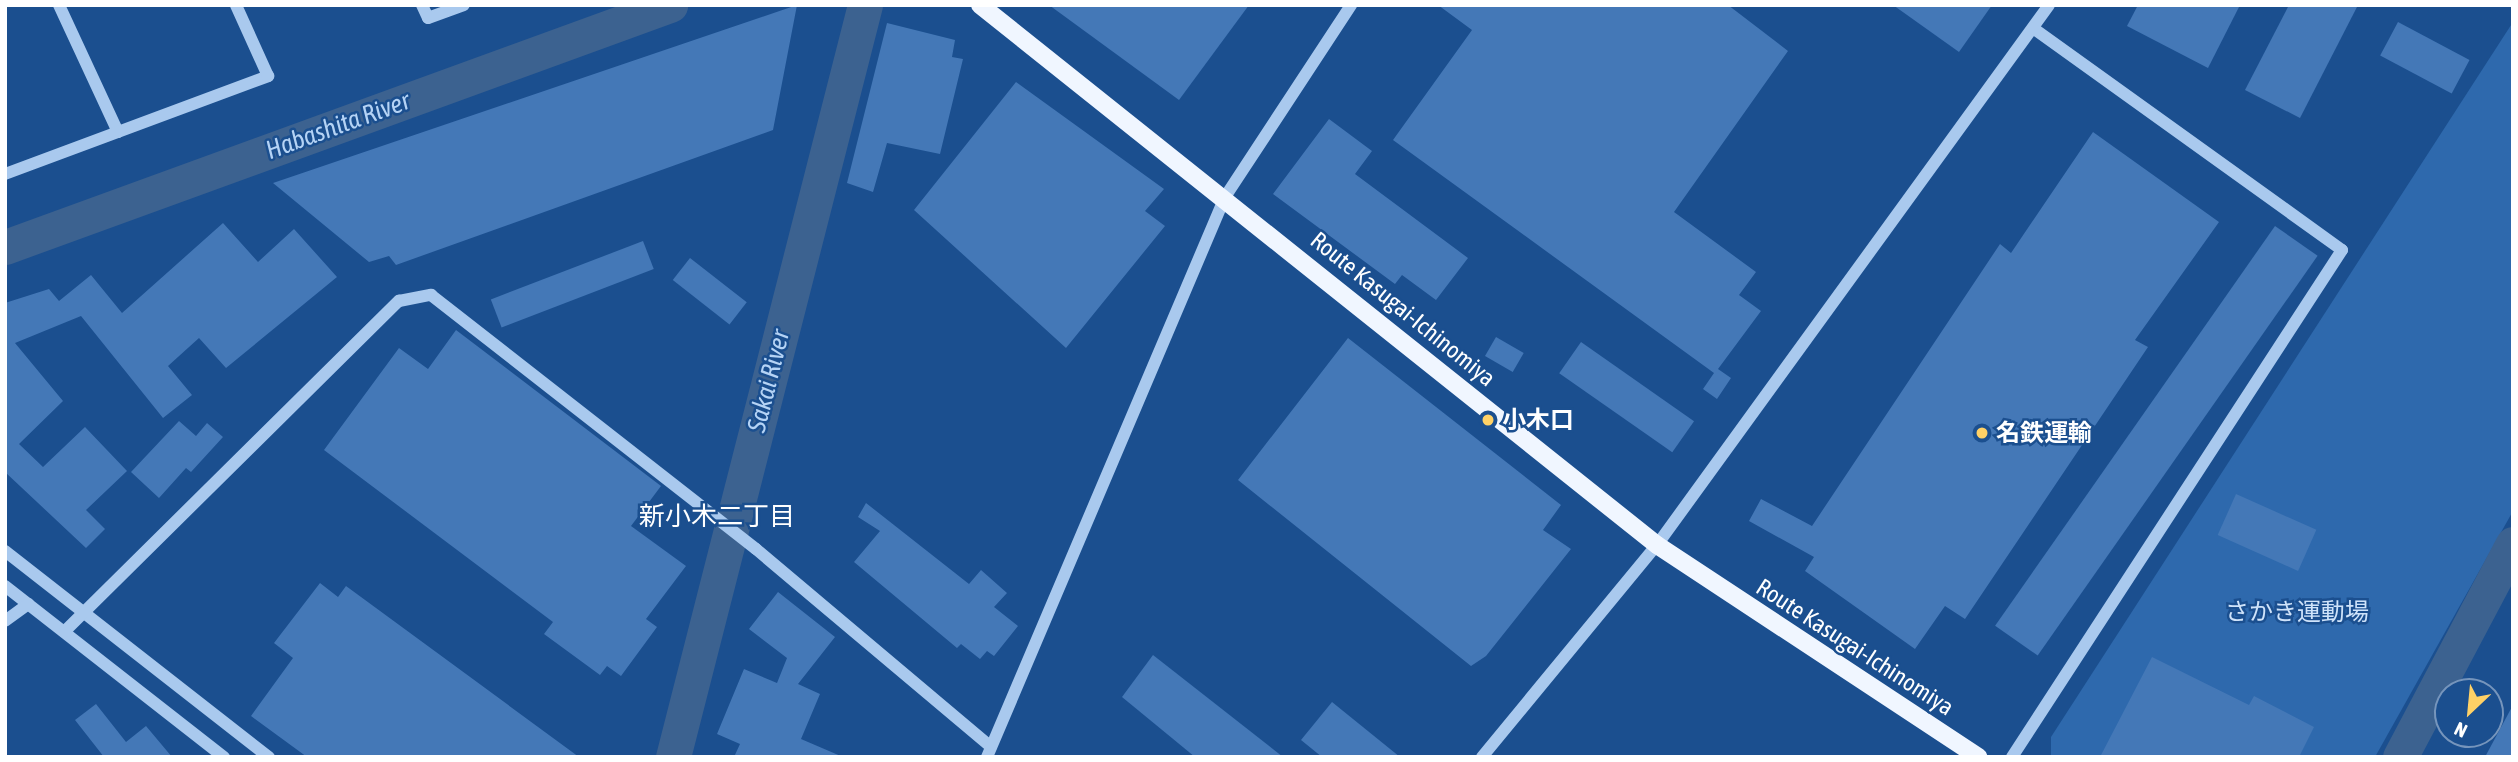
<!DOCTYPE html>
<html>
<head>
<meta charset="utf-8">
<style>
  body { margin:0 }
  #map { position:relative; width:2518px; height:762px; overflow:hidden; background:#1b4f8f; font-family:"Asap Condensed","Noto Sans JP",sans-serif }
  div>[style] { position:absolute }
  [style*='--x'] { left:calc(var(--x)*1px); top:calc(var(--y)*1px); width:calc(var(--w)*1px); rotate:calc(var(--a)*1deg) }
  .green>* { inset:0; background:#2e69ad }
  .river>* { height:35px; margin:-17.5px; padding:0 17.5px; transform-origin:17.5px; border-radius:17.5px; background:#3c6290 }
  .building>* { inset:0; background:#4478b7; transform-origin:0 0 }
  .minor>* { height:12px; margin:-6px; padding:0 6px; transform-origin:6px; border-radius:6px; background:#a9c9ee }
  .major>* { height:18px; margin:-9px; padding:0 9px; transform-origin:9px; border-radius:9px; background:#f0f6ff }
  .dots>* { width:19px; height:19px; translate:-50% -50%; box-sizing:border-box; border:4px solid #1b4f8f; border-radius:50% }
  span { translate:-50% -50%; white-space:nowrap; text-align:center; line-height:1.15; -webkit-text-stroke:5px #1b4f8f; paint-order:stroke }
  .street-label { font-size:24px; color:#fff }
  .poi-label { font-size:24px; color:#fff; font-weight:700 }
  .left { translate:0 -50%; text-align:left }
  .park-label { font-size:24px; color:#cfe3fa }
  .water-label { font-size:26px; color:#b5d3f5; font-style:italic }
  .neighbourhood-label { font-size:26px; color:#fff }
  .frame { position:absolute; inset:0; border:7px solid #fff; pointer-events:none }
  .north { position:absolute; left:2434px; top:678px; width:70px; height:70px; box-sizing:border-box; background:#1b4f8f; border:2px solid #7695bc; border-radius:50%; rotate:206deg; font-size:19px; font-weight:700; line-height:28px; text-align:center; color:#fff }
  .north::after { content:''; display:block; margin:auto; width:24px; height:32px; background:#ffd166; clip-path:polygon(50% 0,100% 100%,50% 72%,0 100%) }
</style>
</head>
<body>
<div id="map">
  <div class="green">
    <div style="clip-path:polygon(2513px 22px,2513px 511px,2375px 757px,2051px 757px,2051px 737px)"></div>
  </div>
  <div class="river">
    <div style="--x:5;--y:247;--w:708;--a:-20"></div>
    <div style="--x:673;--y:757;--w:776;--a:-75.68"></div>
    <div style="--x:2400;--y:757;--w:241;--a:-62.1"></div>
  </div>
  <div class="building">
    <div style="clip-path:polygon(797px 5px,773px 130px,396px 265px,389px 256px,369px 262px,273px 183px)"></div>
    <div style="clip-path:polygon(1049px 5px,1249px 5px,1179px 100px)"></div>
    <div style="clip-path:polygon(1438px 5px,1728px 5px,1788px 51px,1674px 212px,1756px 272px,1739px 295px,1761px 311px,1718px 369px,1731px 378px,1717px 399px,1703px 389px,1714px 373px,1393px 140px,1472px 30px)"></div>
    <div style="clip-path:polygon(1893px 5px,1992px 5px,1959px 52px)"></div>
    <div style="clip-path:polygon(2138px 5px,2240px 5px,2208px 68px,2127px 26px)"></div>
    <div style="clip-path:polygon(2289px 5px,2358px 5px,2300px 118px,2245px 90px)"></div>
    <div style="left:2398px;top:22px;width:81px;height:38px;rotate:28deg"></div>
    <div style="clip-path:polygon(887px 23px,955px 40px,952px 57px,963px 59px,940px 154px,887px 143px,873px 192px,847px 183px)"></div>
    <div style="clip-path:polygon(1016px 82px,1164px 189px,1145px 211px,1165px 226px,1066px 348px,914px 210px)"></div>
    <div style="clip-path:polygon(1329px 119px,1372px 151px,1355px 174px,1468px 258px,1436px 300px,1402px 275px,1395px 284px,1273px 194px)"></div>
    <div style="clip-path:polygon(2093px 132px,2219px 222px,2135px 340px,2148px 347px,1965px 619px,1945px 606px,1915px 649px,1805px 571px,1814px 557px,1749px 521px,1761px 499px,1812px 526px,2000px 244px,2011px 253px)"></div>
    <div style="clip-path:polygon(223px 223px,258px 262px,294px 229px,337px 277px,226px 368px,199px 338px,168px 366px,192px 395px,163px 418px,81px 316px,15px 343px,63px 401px,19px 444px,43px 467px,85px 427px,127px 471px,86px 510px,105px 529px,86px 548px,5px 472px,5px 303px,49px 289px,59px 301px,91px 275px,122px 313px)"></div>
    <div style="left:2275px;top:226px;width:52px;height:488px;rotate:35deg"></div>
    <div style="left:643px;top:241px;width:30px;height:163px;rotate:69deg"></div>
    <div style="left:690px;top:258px;width:72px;height:28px;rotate:38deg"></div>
    <div style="clip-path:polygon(456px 330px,661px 486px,631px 526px,686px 566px,646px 619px,657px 627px,621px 676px,607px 666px,600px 675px,544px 634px,553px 622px,324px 450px,399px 348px,428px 369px)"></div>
    <div style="left:1496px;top:337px;width:32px;height:22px;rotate:30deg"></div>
    <div style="clip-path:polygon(1348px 338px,1561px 505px,1543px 530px,1571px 549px,1486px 656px,1471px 666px,1238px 480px)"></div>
    <div style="left:1581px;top:342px;width:138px;height:38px;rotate:35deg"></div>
    <div style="clip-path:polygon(179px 421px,196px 436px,207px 423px,223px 437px,191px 472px,186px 468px,159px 498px,131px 472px)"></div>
    <div style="left:2236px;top:494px;width:88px;height:45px;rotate:24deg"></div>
    <div style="clip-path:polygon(866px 503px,969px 584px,981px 570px,1007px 593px,994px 607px,1018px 626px,994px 656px,987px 651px,980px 659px,961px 644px,957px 648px,854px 562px,880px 531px,858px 517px)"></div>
    <div style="clip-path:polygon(320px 583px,338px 597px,346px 586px,579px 757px,307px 757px,251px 716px,293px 658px,274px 643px)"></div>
    <div style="clip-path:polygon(778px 592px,835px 637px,798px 684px,820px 694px,801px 739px,843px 757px,734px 757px,740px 744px,717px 734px,744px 669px,777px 683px,787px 658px,749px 629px)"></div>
    <div style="clip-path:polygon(1153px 655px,1283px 757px,1195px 757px,1122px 697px)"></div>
    <div style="clip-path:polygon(2152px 657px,2249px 705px,2254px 696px,2314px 727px,2299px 757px,2100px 757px)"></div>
    <div style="clip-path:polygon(1332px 702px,1400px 757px,1322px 757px,1301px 740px)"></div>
    <div style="clip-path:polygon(96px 704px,126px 742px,146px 726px,172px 757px,104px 757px,75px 720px)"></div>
    <div style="clip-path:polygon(2513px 705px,2513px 757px,2485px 757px)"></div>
  </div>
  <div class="minor">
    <div style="--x:59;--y:5;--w:140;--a:65.1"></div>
    <div style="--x:422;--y:5;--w:14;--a:65"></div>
    <div style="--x:428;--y:18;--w:38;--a:-20"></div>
    <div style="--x:5;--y:174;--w:281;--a:-20.4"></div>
    <div style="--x:268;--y:76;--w:78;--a:-114.3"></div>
    <div style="--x:5;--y:551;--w:335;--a:38"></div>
    <div style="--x:5;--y:586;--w:278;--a:38"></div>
    <div style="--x:5;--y:621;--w:29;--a:-36"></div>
    <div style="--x:65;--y:631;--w:470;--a:-44.7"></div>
    <div style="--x:399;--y:301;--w:33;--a:-11"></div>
    <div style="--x:431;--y:295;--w:412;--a:38"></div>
    <div style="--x:756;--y:549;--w:307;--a:40.1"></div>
    <div style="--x:987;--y:757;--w:608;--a:-66.97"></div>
    <div style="--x:1225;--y:197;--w:230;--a:-56.7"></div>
    <div style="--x:1482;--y:757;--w:275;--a:-50.5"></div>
    <div style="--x:1657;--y:545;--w:667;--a:-54.02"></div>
    <div style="--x:2012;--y:757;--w:605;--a:-56.94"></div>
    <div style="--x:2342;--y:250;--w:380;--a:-144.3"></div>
  </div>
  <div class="major">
    <div style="--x:980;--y:5;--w:866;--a:38.58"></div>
    <div style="--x:1657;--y:545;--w:385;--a:33.4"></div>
  </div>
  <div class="dots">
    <div style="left:1488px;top:420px;background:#ffd166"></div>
    <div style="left:1982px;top:433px;background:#ffd166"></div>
  </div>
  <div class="street-label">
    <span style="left:1403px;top:309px;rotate:39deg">Route Kasugai-Ichinomiya</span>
    <span style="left:1855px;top:647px;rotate:33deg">Route Kasugai-Ichinomiya</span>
  </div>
  <div class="poi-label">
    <span class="left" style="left:1502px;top:420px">小木口</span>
    <span class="left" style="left:1996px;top:433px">名鉄運輸</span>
  </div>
  <div class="park-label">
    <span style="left:2297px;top:612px">さかき運動場</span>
  </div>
  <div class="water-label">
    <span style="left:338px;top:126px;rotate:-20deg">Habashita River</span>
    <span style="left:769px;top:381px;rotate:-76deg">Sakai River</span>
  </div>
  <div class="neighbourhood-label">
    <span style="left:717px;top:517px">新小木二丁目</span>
  </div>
  <div class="frame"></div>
  <div class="north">N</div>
</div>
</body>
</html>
